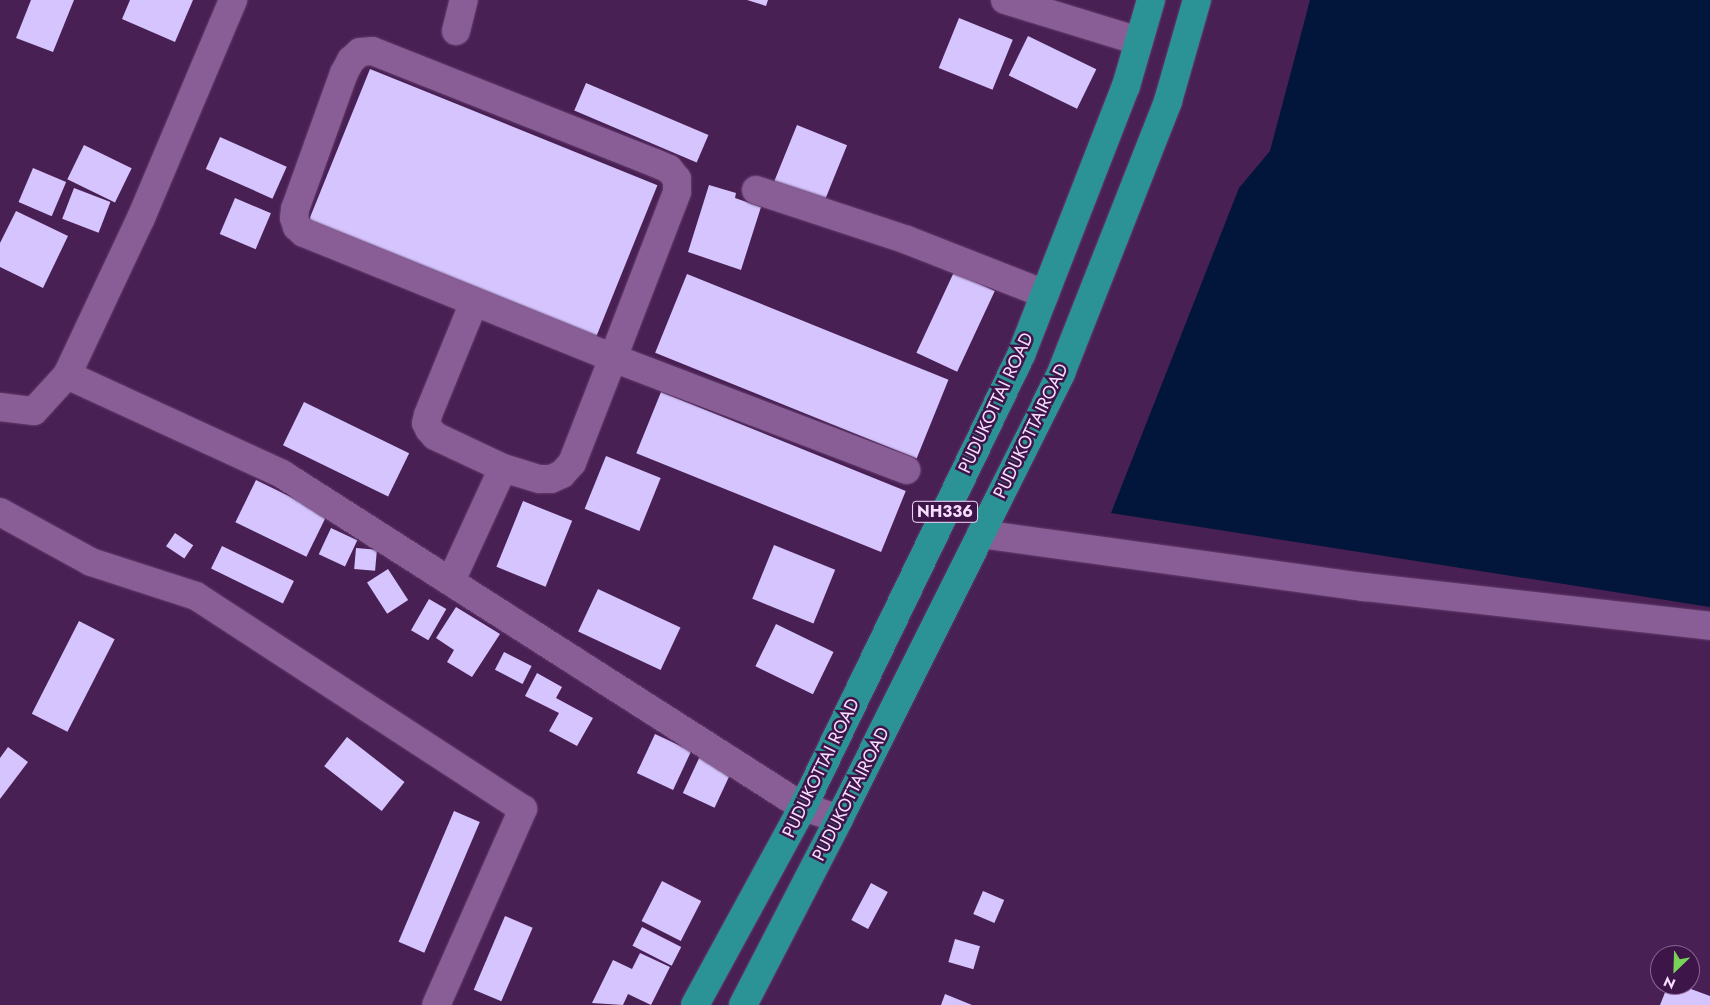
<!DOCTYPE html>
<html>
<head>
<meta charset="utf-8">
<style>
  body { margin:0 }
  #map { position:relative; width:1710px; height:1005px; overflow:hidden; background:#492054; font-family:Jost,sans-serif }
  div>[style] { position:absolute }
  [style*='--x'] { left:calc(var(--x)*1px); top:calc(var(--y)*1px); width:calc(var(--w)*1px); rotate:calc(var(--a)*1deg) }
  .water>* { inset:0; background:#01163a }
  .building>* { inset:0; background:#d5c4fd; transform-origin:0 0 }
  .roads { filter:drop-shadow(0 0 1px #623d6c) drop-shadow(0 0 1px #623d6c) }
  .minor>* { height:28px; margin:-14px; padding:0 14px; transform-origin:14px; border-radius:14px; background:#895d95 }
  .highway>* { height:28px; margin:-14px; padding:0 14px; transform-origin:14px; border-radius:14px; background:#2b9396 }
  span { translate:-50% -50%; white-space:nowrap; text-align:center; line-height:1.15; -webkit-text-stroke:5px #3e1549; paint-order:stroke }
  .shield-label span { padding:1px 4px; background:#3e1549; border:1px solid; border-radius:4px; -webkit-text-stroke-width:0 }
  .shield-label { font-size:16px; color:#f7defe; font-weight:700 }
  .street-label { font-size:18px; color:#f7defe }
  .north { position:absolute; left:1650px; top:945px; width:50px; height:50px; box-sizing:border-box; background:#3e1549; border:1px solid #886591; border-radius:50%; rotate:204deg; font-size:14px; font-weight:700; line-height:20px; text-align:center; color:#f7defe }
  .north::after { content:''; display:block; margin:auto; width:18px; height:22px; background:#78d258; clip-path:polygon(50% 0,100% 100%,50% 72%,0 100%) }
</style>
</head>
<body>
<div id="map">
  <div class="water">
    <div style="clip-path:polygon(1310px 0,1710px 0,1710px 607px,1111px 513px,1239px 188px,1270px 151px)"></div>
  </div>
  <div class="building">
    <div style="clip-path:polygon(31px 0,74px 0,53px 52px,16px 38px)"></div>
    <div style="clip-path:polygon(130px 0,193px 0,175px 42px,122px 19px)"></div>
    <div style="clip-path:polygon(747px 0,768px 0,766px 6px)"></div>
    <div style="left:959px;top:18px;width:58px;height:54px;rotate:22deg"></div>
    <div style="left:1028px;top:36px;width:76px;height:44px;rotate:26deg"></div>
    <div style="left:370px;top:69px;width:310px;height:164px;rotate:22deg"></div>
    <div style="left:586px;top:83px;width:133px;height:30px;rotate:23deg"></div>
    <div style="left:797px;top:125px;width:54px;height:65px;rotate:22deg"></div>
    <div style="left:220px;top:137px;width:73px;height:35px;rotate:24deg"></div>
    <div style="left:84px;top:145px;width:53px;height:38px;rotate:26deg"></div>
    <div style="left:33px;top:168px;width:36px;height:37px;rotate:23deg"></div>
    <div style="clip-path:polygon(709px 185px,736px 193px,735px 198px,761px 207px,741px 270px,688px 252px)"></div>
    <div style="left:74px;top:188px;width:39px;height:33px;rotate:21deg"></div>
    <div style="left:235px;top:198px;width:39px;height:39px;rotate:23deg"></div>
    <div style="clip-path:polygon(16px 211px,68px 236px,43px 288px,0 267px,0 243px)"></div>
    <div style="left:954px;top:272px;width:45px;height:89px;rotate:25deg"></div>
    <div style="left:687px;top:274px;width:282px;height:85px;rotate:22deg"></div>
    <div style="left:661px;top:392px;width:264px;height:66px;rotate:22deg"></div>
    <div style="left:304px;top:402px;width:117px;height:48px;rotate:26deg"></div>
    <div style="left:606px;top:456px;width:59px;height:57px;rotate:22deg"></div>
    <div style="left:256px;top:480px;width:79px;height:47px;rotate:26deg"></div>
    <div style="left:523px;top:501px;width:53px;height:71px;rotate:22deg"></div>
    <div style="left:331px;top:528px;width:29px;height:29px;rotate:25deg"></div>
    <div style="left:175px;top:533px;width:22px;height:16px;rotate:34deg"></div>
    <div style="left:774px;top:545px;width:66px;height:58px;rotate:22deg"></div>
    <div style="left:222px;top:546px;width:80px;height:25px;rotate:26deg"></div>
    <div style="left:356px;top:548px;width:21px;height:21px;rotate:5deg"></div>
    <div style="left:388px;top:569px;width:37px;height:25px;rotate:57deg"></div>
    <div style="left:598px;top:589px;width:91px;height:47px;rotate:25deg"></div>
    <div style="left:429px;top:599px;width:20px;height:36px;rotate:30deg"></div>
    <div style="clip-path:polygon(456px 607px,500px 634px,472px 677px,447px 662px,454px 650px,436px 638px)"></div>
    <div style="left:79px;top:621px;width:40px;height:104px;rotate:27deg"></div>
    <div style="left:776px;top:624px;width:64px;height:47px;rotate:26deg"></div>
    <div style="left:504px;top:652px;width:31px;height:20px;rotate:27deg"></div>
    <div style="clip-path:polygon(537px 673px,562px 687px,556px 698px,593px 718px,577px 746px,549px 731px,559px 713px,525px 696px)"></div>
    <div style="left:655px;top:734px;width:40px;height:43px;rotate:25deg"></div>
    <div style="left:347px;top:737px;width:73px;height:37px;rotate:38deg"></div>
    <div style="clip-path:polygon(8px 747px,28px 762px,0 799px,0 758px)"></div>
    <div style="left:701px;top:754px;width:35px;height:43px;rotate:25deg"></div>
    <div style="left:454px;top:811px;width:28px;height:142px;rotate:23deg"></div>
    <div style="left:662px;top:881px;width:44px;height:45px;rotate:27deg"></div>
    <div style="left:871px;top:883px;width:19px;height:42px;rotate:28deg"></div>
    <div style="left:983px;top:891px;width:23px;height:25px;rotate:23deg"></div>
    <div style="left:505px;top:916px;width:30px;height:80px;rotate:23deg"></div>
    <div style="left:642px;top:927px;width:44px;height:21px;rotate:27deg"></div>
    <div style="left:955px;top:939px;width:26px;height:24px;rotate:16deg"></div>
    <div style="clip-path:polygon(640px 953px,670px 967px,651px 1005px,628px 994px,623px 1005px,592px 1003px,613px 960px,632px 969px)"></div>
    <div style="clip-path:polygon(1668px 985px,1680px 985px,1710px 996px,1710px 1005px,1660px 1005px)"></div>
    <div style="clip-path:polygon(945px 994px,972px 1005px,941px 1005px)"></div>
  </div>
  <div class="roads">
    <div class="minor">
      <div style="--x:1005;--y:0;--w:140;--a:17"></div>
      <div style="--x:456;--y:31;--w:32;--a:-76"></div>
      <div style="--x:756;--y:190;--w:159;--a:18.3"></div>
      <div style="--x:907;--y:240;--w:148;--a:21.4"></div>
      <div style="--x:474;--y:302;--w:122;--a:112.2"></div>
      <div style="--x:428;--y:415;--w:8;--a:104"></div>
      <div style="--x:426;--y:423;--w:7;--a:63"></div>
      <div style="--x:429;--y:429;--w:9;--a:49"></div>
      <div style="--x:435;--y:436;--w:75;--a:25.2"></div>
      <div style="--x:503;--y:468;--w:38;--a:17"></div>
      <div style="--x:539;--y:479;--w:12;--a:0"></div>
      <div style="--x:551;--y:479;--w:12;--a:-24"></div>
      <div style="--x:562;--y:474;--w:15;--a:-48"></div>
      <div style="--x:572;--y:463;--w:113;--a:-68.7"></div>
      <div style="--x:613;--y:358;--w:178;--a:-68.9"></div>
      <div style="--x:677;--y:192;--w:13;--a:-90"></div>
      <div style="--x:677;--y:179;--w:13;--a:-129"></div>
      <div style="--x:669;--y:169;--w:15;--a:-157"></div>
      <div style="--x:655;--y:163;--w:304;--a:-158.4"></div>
      <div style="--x:372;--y:51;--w:12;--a:175"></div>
      <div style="--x:360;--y:52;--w:12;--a:138"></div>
      <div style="--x:351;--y:60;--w:15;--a:118"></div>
      <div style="--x:344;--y:73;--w:145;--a:109.8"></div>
      <div style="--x:295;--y:209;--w:9;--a:96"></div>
      <div style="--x:294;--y:218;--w:9;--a:72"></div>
      <div style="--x:297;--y:227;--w:9;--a:41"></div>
      <div style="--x:304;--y:233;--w:333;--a:22"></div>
      <div style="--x:613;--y:358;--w:314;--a:20.9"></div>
      <div style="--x:67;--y:375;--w:174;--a:-64.8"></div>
      <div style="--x:141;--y:218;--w:237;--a:-67.1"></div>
      <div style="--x:0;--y:407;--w:34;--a:7"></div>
      <div style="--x:34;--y:411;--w:49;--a:-47.5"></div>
      <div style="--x:67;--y:375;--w:237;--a:24.7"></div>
      <div style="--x:282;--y:474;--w:618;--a:32.58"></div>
      <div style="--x:803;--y:807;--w:38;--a:18"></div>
      <div style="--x:0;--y:512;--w:104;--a:28.8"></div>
      <div style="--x:91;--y:562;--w:110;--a:17.9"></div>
      <div style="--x:196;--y:596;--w:390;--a:33.1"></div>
      <div style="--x:523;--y:809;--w:214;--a:113.9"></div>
      <div style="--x:981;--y:534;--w:387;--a:7.9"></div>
      <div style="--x:1364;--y:587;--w:348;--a:6.4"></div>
      <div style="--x:451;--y:581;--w:124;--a:-65.3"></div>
    </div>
    <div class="highway">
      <div style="--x:695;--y:1005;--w:226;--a:-61.4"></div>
      <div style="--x:803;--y:807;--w:502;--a:-64.25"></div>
      <div style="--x:1021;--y:355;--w:289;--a:-68.7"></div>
      <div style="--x:1126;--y:86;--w:90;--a:-73.8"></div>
      <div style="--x:743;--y:1005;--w:209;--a:-62.7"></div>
      <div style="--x:839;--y:819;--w:498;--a:-63.5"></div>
      <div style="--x:1061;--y:373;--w:292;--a:-68.5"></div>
      <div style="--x:1168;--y:101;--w:105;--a:-74"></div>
    </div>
  </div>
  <div class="shield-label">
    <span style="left:945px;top:512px">NH336</span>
  </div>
  <div class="street-label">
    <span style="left:996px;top:403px;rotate:-65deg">PUDUKOTTAI ROAD</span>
    <span style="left:1031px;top:431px;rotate:-64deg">PUDUKOTTAIROAD</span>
    <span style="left:821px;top:768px;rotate:-64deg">PUDUKOTTAI ROAD</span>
    <span style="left:851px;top:794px;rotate:-63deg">PUDUKOTTAIROAD</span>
  </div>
  <div class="north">N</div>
</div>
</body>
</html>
